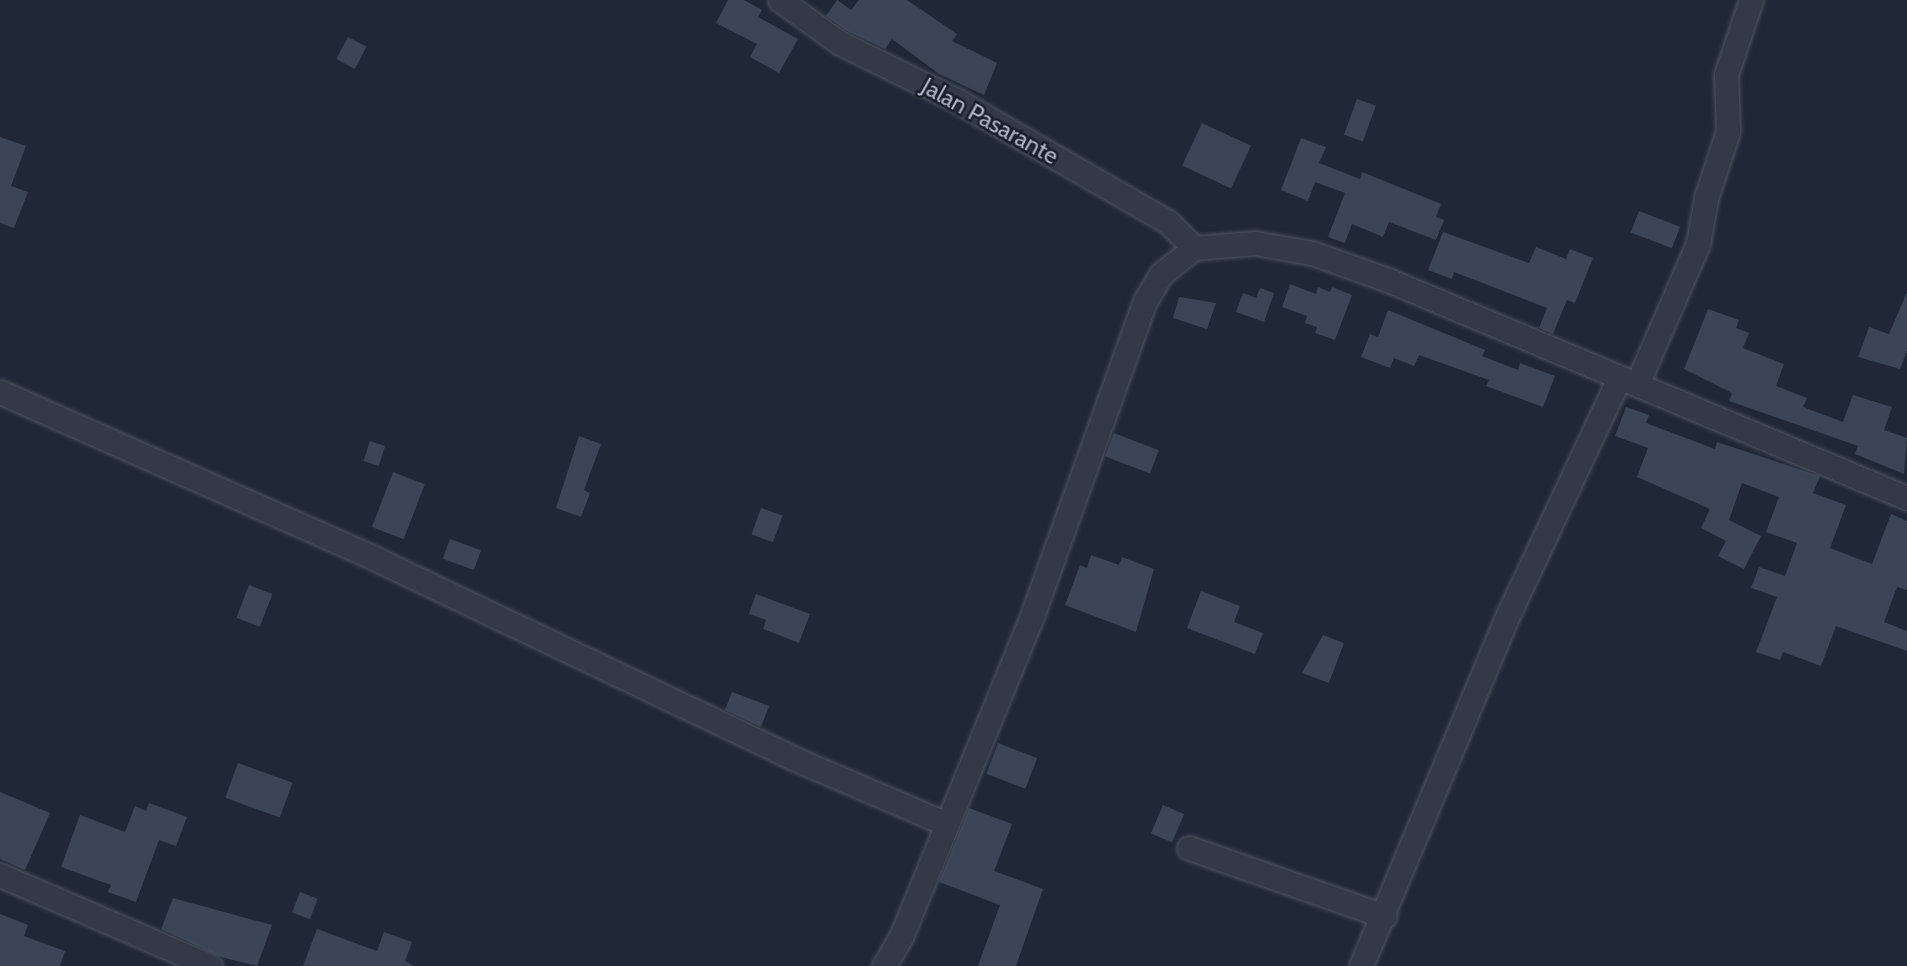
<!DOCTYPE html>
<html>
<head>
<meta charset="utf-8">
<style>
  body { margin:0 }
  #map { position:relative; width:1907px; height:966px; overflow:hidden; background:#202736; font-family:Cabin,sans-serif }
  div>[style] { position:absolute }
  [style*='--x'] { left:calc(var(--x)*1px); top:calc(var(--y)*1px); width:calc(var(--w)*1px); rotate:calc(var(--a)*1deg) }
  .building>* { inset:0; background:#3c4556; transform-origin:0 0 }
  .roads { filter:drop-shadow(0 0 2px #4e5461) drop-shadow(0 0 2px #4e5461) }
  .street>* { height:23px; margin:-11.5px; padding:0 11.5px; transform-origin:11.5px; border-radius:11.5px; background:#333946 }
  span { translate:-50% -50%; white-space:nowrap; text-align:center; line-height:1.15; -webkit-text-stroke:5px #191e2b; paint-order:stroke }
  .street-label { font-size:24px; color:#adb4c3 }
</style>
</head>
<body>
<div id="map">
  <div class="building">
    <div style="clip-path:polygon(728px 0,744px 0,762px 10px,758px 17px,798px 39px,779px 73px,750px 57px,757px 44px,716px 23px)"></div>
    <div style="clip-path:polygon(837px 0,851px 10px,859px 0,907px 0,957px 34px,952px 41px,997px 63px,984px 95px,939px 74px,892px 39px,885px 49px,847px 31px,826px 16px)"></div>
    <div style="left:348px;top:37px;width:21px;height:25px;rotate:28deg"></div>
    <div style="left:1357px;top:99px;width:20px;height:38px;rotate:20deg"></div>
    <div style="left:1202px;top:123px;width:54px;height:47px;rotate:25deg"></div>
    <div style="clip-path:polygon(0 137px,26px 146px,11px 186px,28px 192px,14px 228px,0 223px)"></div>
    <div style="clip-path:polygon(1301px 138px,1326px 147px,1319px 163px,1360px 179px,1362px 172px,1441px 204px,1436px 217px,1444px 220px,1436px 240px,1389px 222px,1383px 237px,1352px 224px,1345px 243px,1328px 237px,1345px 193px,1315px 182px,1308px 201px,1281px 190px)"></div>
    <div style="left:1639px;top:211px;width:44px;height:23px;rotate:21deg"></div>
    <div style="clip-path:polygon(1443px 232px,1529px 263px,1536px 247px,1566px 259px,1570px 249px,1593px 258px,1575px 303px,1567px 300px,1553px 334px,1539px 328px,1547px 308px,1454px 272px,1452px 279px,1428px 270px)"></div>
    <div style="clip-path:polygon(1290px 284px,1316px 294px,1318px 287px,1330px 292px,1332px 287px,1352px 295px,1335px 340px,1315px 333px,1317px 327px,1305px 323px,1307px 316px,1282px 307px)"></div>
    <div style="clip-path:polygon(1260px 288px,1274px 293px,1264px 322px,1236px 312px,1243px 293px,1256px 298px)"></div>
    <div style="clip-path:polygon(1907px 292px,1907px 351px,1900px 369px,1858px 357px,1869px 327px,1889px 334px)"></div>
    <div style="clip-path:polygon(1179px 297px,1216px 303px,1207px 329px,1173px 318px)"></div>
    <div style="clip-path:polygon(1708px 309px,1739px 320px,1736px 328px,1749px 333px,1743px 348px,1784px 364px,1776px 386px,1807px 398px,1803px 407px,1843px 422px,1853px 395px,1892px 407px,1884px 430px,1907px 438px,1904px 474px,1855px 454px,1858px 446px,1729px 401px,1732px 393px,1684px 369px)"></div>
    <div style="clip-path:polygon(1388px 310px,1485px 350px,1482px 356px,1518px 370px,1520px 363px,1555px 376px,1543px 407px,1486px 386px,1489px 380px,1419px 355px,1414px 366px,1394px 358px,1390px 368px,1361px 357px,1370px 334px,1378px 337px)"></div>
    <div style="clip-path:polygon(1626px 407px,1649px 415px,1646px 423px,1715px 449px,1717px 442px,1820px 476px,1813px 493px,1846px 505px,1830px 548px,1872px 564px,1891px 514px,1907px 521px,1907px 590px,1897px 587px,1884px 622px,1907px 631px,1907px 651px,1836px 626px,1821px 666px,1783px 652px,1780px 660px,1756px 652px,1777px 597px,1751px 588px,1759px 567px,1785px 576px,1797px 543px,1766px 532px,1779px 497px,1742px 483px,1729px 520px,1761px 536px,1744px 569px,1718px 556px,1726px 541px,1701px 528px,1710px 509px,1637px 477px,1648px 448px,1615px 436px)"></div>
    <div style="left:1114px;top:433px;width:48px;height:25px;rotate:21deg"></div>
    <div style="clip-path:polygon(579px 436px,601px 444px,584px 490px,590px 493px,581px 517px,556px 508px)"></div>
    <div style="left:370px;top:441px;width:16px;height:21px;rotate:18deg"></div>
    <div style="left:393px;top:472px;width:34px;height:59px;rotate:21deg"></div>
    <div style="left:761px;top:508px;width:23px;height:28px;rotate:20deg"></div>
    <div style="left:450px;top:539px;width:33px;height:21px;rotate:20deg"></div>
    <div style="clip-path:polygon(1091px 555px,1119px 565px,1122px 557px,1154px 569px,1136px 632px,1065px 605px,1080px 565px,1087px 568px)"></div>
    <div style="left:249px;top:585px;width:25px;height:35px;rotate:21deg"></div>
    <div style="clip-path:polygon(1201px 591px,1240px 606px,1234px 622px,1263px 633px,1255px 654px,1187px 628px)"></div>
    <div style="clip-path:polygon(756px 594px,810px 614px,799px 643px,763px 629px,766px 620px,749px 614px)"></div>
    <div style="clip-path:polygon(1323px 635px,1344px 643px,1329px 683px,1302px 673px)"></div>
    <div style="clip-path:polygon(732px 692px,769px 706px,761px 727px,725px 710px)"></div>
    <div style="left:998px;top:743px;width:42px;height:33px;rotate:21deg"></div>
    <div style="left:238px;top:763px;width:58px;height:37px;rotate:20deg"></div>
    <div style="clip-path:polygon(0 792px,50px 813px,25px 870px,0 859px)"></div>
    <div style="clip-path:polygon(149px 803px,187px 817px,176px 846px,159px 840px,136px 902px,108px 892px,111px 885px,61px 867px,80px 815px,125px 832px,135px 806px,146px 811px)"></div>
    <div style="left:1163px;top:805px;width:23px;height:31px;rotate:23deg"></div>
    <div style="clip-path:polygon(969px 808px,1012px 824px,994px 871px,1043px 889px,1016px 966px,978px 966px,1000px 905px,939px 882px)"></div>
    <div style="left:300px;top:892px;width:19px;height:22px;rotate:21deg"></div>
    <div style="clip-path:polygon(173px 898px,272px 925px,257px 966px,221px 957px,161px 929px)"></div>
    <div style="clip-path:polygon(0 914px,28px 925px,24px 936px,65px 951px,60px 966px,0 966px)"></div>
    <div style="clip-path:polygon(317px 929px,377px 951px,384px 932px,412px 942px,405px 961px,414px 966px,303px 966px)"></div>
  </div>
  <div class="roads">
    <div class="street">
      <div style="--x:780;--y:0;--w:74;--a:35.6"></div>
      <div style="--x:840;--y:43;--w:129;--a:26.2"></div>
      <div style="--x:956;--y:100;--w:245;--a:29.9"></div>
      <div style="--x:1168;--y:222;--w:37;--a:45"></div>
      <div style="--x:1637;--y:384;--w:153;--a:-66.5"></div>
      <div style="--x:1698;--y:244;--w:47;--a:-80.1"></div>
      <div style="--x:1706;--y:198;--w:71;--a:-71.8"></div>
      <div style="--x:1728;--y:131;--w:56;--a:-92"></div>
      <div style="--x:1726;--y:75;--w:79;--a:-71.6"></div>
      <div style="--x:0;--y:392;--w:411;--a:23.9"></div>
      <div style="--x:376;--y:559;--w:464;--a:25.5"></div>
      <div style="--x:795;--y:759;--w:165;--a:23.2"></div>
      <div style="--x:1189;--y:848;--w:207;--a:19.2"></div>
      <div style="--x:0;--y:875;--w:229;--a:23.4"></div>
      <div style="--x:884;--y:966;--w:34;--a:-60"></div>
      <div style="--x:901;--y:937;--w:344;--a:-67.8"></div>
      <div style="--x:1031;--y:619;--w:338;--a:-70.3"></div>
      <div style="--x:1145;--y:301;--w:31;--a:-59"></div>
      <div style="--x:1161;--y:274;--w:42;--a:-38.2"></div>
      <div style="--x:1194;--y:248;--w:61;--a:-4.7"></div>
      <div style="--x:1255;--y:243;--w:58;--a:10"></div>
      <div style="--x:1312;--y:253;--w:81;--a:19.6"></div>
      <div style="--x:1388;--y:280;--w:563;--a:22.78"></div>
      <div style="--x:1361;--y:966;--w:383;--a:-67.3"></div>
      <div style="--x:1509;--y:613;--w:259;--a:-64.9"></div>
    </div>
  </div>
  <div class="street-label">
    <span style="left:990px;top:121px;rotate:29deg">Jalan Pasarante</span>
  </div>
</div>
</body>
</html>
